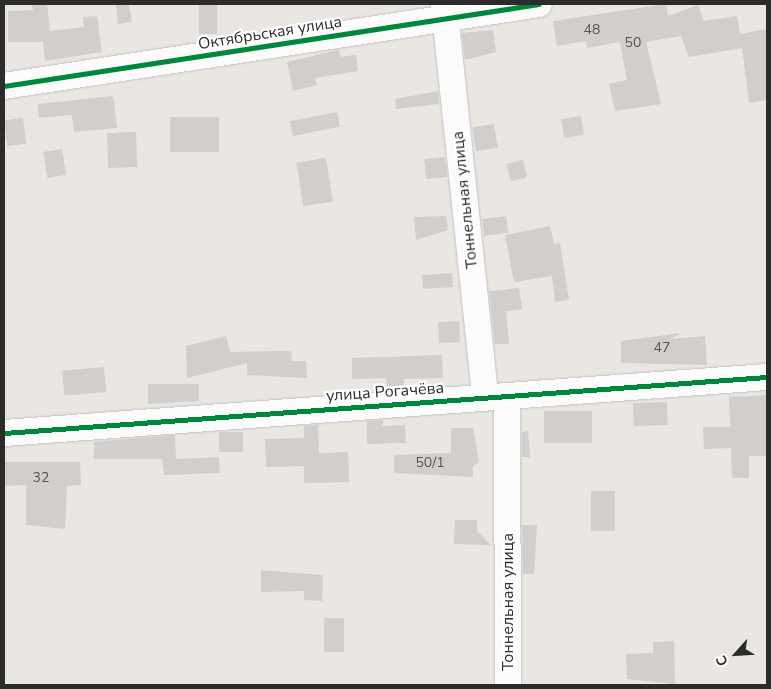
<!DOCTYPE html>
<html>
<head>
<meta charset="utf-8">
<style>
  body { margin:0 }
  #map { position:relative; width:771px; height:689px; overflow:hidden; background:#eae6e2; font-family:"Nunito Sans",sans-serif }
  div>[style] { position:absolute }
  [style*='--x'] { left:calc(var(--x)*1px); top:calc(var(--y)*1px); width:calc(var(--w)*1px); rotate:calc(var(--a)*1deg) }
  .building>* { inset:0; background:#d1cecb; transform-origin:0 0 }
  .roads { filter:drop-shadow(0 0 1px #c4c3c3) drop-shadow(0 0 1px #c4c3c3) }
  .minor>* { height:26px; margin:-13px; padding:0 13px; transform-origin:13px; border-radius:13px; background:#fcfbfb }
  .cycleway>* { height:5px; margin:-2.5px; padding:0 2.5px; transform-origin:2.5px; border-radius:2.5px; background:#00873e }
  span { translate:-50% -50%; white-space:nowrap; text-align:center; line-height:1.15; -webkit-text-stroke:4.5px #fff; paint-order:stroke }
  .number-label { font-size:14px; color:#565554 }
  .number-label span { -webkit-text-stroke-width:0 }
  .street-label { font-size:16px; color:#2c2c2c }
  .frame { position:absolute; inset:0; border:5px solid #2c2c2c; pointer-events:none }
  .north { position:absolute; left:711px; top:629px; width:50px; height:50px; -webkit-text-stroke:4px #fff; paint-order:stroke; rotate:244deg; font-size:14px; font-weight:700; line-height:20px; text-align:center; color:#2c2c2c }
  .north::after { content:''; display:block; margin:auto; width:18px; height:22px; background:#2c2c2c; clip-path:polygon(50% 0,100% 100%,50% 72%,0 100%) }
</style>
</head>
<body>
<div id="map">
  <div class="building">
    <div style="clip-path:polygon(32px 4px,47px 4px,50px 31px,84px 27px,83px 17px,97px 16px,102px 52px,45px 61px,43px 42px,8px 42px,8px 11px,33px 10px)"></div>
    <div style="clip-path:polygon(116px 4px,129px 4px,132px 22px,118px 24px)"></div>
    <div style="left:199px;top:4px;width:18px;height:30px"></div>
    <div style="clip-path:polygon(666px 4px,668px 16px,698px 5px,704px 21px,737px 16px,740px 34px,767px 29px,767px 100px,749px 103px,742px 48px,689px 57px,681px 36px,646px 42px,661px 104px,615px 111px,609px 84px,627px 80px,620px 42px,587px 48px,586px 41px,557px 46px,553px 21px)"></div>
    <div style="clip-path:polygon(493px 30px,496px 52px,465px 60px,462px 33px)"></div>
    <div style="clip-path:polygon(339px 50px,340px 57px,356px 55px,358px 71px,315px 78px,317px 85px,293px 91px,287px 62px)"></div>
    <div style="clip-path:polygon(438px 91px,439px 104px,396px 109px,395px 99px)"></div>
    <div style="clip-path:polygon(113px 96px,117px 128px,74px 132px,72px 115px,39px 118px,38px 104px)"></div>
    <div style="left:337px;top:112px;width:15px;height:48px;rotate:79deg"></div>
    <div style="left:581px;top:116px;width:19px;height:20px;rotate:81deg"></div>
    <div style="left:219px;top:117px;width:35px;height:49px;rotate:90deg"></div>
    <div style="left:23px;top:118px;width:26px;height:19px;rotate:83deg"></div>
    <div style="left:494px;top:124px;width:24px;height:22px;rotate:81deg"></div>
    <div style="left:136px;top:132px;width:35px;height:29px;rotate:88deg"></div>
    <div style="left:62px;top:149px;width:26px;height:19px;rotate:81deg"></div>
    <div style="left:445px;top:157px;width:20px;height:21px;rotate:84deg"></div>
    <div style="left:326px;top:158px;width:44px;height:30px;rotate:81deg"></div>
    <div style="left:523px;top:160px;width:18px;height:17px;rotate:77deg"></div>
    <div style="clip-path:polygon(446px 216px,448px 230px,416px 240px,414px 217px)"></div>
    <div style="left:506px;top:216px;width:17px;height:24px;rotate:83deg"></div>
    <div style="clip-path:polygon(550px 226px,554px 244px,560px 243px,569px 300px,555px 302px,552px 276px,514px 282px,505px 235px)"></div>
    <div style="left:452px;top:273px;width:14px;height:30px;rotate:86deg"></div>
    <div style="clip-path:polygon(519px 288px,522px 309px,506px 311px,509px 344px,495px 344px,489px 291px)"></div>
    <div style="left:459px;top:321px;width:21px;height:21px;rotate:87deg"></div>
    <div style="clip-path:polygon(681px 333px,670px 339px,705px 336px,707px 365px,621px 363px,621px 341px)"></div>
    <div style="clip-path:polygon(226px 336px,230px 352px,291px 351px,292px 361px,306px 361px,307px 378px,247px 375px,247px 363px,187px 378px,186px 346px)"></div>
    <div style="clip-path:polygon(442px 355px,443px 378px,404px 379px,404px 386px,387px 387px,386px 378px,352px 379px,352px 358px)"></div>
    <div style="left:104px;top:367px;width:25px;height:42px;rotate:85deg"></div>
    <div style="clip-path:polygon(148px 384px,199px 384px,199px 401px,148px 404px)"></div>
    <div style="clip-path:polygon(767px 395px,767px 456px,749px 456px,749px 478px,732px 478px,731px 448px,704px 449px,703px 427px,730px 427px,729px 397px)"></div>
    <div style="left:667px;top:402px;width:23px;height:34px;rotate:88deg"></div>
    <div style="left:544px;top:411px;width:48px;height:32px"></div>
    <div style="clip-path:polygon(383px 420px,383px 426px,405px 425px,406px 443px,367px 444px,367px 421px)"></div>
    <div style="clip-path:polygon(318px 425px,319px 453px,348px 452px,349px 482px,304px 483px,304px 466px,266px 467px,265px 439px,304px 438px,304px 426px)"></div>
    <div style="clip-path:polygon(451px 428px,473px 428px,479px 462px,473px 466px,473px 477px,394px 473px,394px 455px,451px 453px)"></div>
    <div style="clip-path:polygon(528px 431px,530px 457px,522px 457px,522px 432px)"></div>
    <div style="left:219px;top:432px;width:24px;height:20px"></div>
    <div style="clip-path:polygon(175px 435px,176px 459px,219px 457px,220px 473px,164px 475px,162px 459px,94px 459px,94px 442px)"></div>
    <div style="clip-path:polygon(4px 462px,80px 462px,81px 485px,67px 486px,65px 529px,26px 525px,26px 485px,4px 486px)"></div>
    <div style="left:591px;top:491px;width:24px;height:40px"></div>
    <div style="clip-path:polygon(455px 520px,477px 520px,477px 531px,491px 545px,454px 544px)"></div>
    <div style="clip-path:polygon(522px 525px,537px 525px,534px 574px,523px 574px)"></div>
    <div style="clip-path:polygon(261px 570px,323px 575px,322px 601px,304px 600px,304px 591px,261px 592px)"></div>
    <div style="left:324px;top:618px;width:20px;height:34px"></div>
    <div style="clip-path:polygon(674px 641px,675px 684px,627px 679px,626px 654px,653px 653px,653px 642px)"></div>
  </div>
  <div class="roads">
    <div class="minor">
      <div style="--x:444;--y:4;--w:394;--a:84"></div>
      <div style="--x:4;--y:86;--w:541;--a:-8.71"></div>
      <div style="--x:507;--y:399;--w:286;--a:89.8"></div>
      <div style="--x:4;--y:433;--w:765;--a:-4.2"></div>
    </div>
  </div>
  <div class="cycleway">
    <div style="--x:4;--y:86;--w:541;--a:-8.71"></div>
    <div style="--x:4;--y:433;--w:765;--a:-4.2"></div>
  </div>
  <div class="number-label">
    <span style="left:592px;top:30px">48</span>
    <span style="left:633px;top:43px">50</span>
    <span style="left:662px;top:348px">47</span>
    <span style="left:430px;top:463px">50/1</span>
    <span style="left:41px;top:478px">32</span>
  </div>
  <div class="street-label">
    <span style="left:270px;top:33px;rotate:-9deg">Октябрьская улица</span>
    <span style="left:465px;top:200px;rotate:-96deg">Тоннельная улица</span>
    <span style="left:385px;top:392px;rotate:-4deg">улица Рогачёва</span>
    <span style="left:508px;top:602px;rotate:-90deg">Тоннельная улица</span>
  </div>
  <div class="frame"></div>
  <div class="north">С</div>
</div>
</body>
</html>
